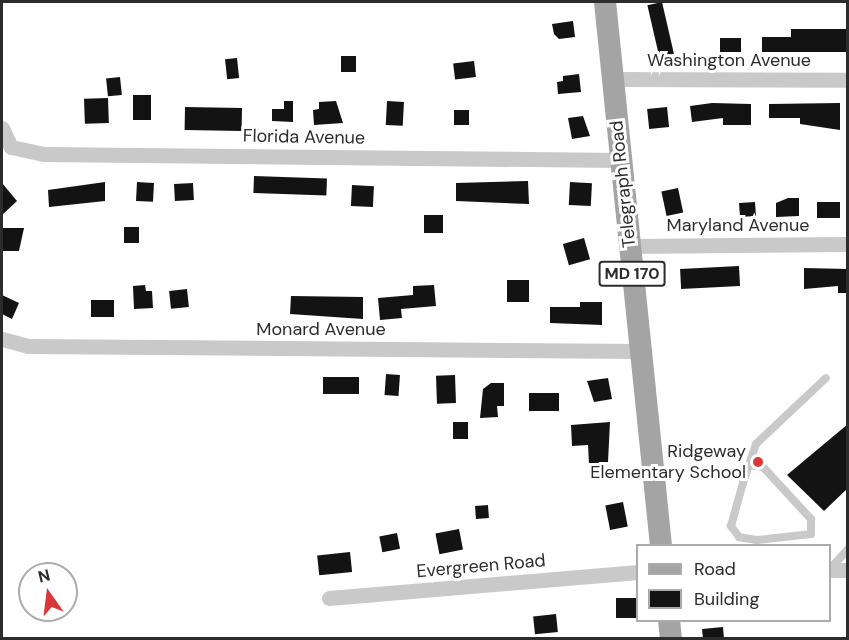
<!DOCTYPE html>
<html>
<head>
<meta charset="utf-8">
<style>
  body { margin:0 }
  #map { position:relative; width:849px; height:640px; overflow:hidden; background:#fff; font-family:"DM Sans",sans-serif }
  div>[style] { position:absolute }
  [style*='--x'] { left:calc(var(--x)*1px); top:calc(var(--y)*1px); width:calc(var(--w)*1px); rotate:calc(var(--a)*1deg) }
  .building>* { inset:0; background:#131313; transform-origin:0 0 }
  .lane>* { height:8px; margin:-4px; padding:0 4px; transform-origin:4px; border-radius:4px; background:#c9c9c9 }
  .street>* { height:15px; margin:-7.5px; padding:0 7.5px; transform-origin:7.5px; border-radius:7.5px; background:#c9c9c9 }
  .primary>* { height:22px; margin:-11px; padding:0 11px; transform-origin:11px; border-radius:11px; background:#a4a4a4 }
  .dots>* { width:16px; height:16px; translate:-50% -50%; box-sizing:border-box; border:3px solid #fff; border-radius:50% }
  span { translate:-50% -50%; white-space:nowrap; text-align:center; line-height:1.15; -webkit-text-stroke:6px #fff; paint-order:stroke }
  .shield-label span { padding:2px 4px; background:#fff; border:2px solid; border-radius:4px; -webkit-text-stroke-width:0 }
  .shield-label { font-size:16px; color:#2c2c2c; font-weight:700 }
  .street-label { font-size:18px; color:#2c2c2c }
  .poi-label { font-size:18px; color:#2c2c2c }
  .right { translate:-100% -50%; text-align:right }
  .frame { position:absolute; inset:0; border:3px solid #2c2c2c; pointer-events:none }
  .legend { position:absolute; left:636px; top:544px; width:195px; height:78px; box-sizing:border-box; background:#fff; border:2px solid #ababab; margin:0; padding:8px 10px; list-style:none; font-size:18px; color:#2c2c2c }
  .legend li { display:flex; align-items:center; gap:12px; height:30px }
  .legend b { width:30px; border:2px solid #ababab }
  .north { position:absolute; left:18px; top:562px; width:60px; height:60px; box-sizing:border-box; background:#fff; border:2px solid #ababab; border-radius:50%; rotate:346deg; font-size:16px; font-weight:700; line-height:24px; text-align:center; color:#2c2c2c }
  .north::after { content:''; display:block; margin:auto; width:21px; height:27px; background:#da3739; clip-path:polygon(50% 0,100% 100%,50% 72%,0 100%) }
</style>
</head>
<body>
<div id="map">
  <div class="building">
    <div style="left:662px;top:2px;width:53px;height:15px;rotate:77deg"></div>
    <div style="clip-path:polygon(573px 21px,575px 37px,559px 39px,554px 34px,552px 24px)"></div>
    <div style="clip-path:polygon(791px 29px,848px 29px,848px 52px,762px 52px,762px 37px,791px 37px)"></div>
    <div style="left:720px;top:38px;width:21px;height:14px"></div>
    <div style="left:341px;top:56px;width:15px;height:16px"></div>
    <div style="left:237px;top:58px;width:20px;height:12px;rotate:84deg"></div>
    <div style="left:474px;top:61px;width:16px;height:21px;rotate:83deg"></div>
    <div style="clip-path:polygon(579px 74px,581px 92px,558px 94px,557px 82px,563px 81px,563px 76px)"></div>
    <div style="left:120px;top:77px;width:18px;height:14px;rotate:84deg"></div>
    <div style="left:133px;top:95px;width:18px;height:25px"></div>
    <div style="left:108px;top:98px;width:25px;height:24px;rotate:88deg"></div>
    <div style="clip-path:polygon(284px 101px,293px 101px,293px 122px,272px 121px,272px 109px,284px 109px)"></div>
    <div style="clip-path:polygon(336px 101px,343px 123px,314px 125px,313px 110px,319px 109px,319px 102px)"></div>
    <div style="left:387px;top:101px;width:17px;height:24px;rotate:3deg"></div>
    <div style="clip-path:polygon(712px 103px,751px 104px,751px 125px,723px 125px,723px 118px,692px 122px,690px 106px)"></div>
    <div style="clip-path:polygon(840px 103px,840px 130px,800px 124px,800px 118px,769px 118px,769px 104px)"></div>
    <div style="left:185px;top:107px;width:57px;height:23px;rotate:1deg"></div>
    <div style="left:667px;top:107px;width:20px;height:20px;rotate:84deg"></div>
    <div style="left:454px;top:110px;width:15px;height:15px"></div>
    <div style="clip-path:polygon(583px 116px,590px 136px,572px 139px,568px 118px)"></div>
    <div style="left:254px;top:176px;width:73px;height:17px;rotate:2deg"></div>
    <div style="clip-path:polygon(528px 181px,529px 204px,456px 201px,456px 183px)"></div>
    <div style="clip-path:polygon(105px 182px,105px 201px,49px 207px,48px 190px)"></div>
    <div style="left:137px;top:182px;width:17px;height:19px;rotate:3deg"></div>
    <div style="left:570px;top:182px;width:22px;height:23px;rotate:3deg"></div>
    <div style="clip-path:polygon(2px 183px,17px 201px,2px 215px)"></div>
    <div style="left:193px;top:183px;width:17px;height:19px;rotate:87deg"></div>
    <div style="left:352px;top:185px;width:22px;height:21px;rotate:3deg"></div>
    <div style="left:678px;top:188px;width:25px;height:17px;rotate:78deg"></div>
    <div style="clip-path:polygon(788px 198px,799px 198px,799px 216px,776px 217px,776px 203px)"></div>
    <div style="left:755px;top:202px;width:14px;height:16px;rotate:86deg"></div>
    <div style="left:817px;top:202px;width:23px;height:16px"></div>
    <div style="left:424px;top:215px;width:19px;height:18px"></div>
    <div style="left:124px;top:227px;width:15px;height:16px"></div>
    <div style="clip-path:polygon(2px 228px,24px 228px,19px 251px,2px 251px)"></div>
    <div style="left:584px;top:238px;width:22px;height:22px;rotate:74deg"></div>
    <div style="left:739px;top:266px;width:20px;height:59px;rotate:87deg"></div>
    <div style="clip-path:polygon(804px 268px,848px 269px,848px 293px,838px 293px,838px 286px,804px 289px)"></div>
    <div style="left:507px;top:280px;width:22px;height:22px"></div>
    <div style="clip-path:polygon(145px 285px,146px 291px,152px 291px,153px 308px,134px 309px,133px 286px)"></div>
    <div style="clip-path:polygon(434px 285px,436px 306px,401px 309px,402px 318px,380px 320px,378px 298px,413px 295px,413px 286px)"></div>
    <div style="left:187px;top:289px;width:18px;height:18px;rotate:84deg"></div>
    <div style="clip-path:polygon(2px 295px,19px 303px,12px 319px,2px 314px)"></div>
    <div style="clip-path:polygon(291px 296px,363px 297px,363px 319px,290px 314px)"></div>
    <div style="left:91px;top:300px;width:23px;height:17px"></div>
    <div style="clip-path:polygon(580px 302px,602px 302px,602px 325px,550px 323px,550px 307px,580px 307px)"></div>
    <div style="left:386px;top:374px;width:14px;height:21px;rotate:4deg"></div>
    <div style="left:455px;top:375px;width:28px;height:19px;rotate:88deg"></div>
    <div style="left:323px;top:377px;width:36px;height:17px"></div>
    <div style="clip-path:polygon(608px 378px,612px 399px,594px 402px,587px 381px)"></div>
    <div style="clip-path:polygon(491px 383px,504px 383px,504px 406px,497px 406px,498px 417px,480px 418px,483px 389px)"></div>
    <div style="left:529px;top:393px;width:30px;height:18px"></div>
    <div style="left:453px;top:422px;width:15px;height:17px"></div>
    <div style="clip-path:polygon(610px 422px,608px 462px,589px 464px,588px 445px,572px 446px,571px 425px)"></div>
    <div style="clip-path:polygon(848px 424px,848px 488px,824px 511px,787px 475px)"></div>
    <div style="left:623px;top:502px;width:25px;height:18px;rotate:79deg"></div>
    <div style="left:488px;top:505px;width:13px;height:13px;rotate:86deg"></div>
    <div style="left:459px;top:529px;width:21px;height:24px;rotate:79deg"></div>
    <div style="left:397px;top:533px;width:16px;height:18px;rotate:79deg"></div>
    <div style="left:350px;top:552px;width:20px;height:33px;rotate:84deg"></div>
    <div style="left:638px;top:598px;width:20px;height:22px;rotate:90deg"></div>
    <div style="left:556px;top:614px;width:18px;height:23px;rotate:84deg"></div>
    <div style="clip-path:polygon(723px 627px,724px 639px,703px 639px,702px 629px)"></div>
  </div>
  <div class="lane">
    <div style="--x:749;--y:465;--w:14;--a:8"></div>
    <div style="--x:763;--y:467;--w:71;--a:47.3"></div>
    <div style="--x:811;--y:519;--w:15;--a:90"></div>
    <div style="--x:811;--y:534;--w:54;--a:173.7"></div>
    <div style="--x:757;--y:540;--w:18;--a:-171"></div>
    <div style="--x:739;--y:537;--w:14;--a:-126"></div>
    <div style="--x:731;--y:526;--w:45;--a:-74.4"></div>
    <div style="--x:743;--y:483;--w:41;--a:-71.6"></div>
    <div style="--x:756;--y:444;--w:96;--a:-43.3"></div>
    <div style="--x:830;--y:569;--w:27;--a:-48"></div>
  </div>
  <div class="street">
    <div style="--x:611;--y:79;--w:237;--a:0.2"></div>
    <div style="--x:2;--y:128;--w:21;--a:65"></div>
    <div style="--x:11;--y:147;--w:34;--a:12"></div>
    <div style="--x:44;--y:154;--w:576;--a:0.6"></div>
    <div style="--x:629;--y:246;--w:219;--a:-0.5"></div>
    <div style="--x:2;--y:339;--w:27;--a:15"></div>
    <div style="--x:28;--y:346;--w:612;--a:0.47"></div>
    <div style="--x:830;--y:570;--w:18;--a:0"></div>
    <div style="--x:329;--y:598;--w:310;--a:-4.8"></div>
  </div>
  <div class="primary">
    <div style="--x:605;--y:2;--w:547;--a:84.12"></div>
    <div style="--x:669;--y:620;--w:18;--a:84"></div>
  </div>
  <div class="dots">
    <div style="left:758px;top:462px;background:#da3739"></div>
  </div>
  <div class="shield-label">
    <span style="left:632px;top:274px">MD 170</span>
  </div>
  <div class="street-label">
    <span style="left:729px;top:60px">Washington Avenue</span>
    <span style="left:304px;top:137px;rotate:1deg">Florida Avenue</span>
    <span style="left:623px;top:184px;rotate:-96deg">Telegraph Road</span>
    <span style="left:738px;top:225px">Maryland Avenue</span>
    <span style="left:321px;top:329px">Monard Avenue</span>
    <span style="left:481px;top:566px;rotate:-5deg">Evergreen Road</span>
  </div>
  <div class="poi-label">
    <span class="right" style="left:746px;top:462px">Ridgeway<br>Elementary School</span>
  </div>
  <div class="frame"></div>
  <ul class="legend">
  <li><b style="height:8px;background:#a4a4a4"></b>Road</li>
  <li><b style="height:16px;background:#131313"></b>Building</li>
  </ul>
  <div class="north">N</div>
</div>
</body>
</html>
